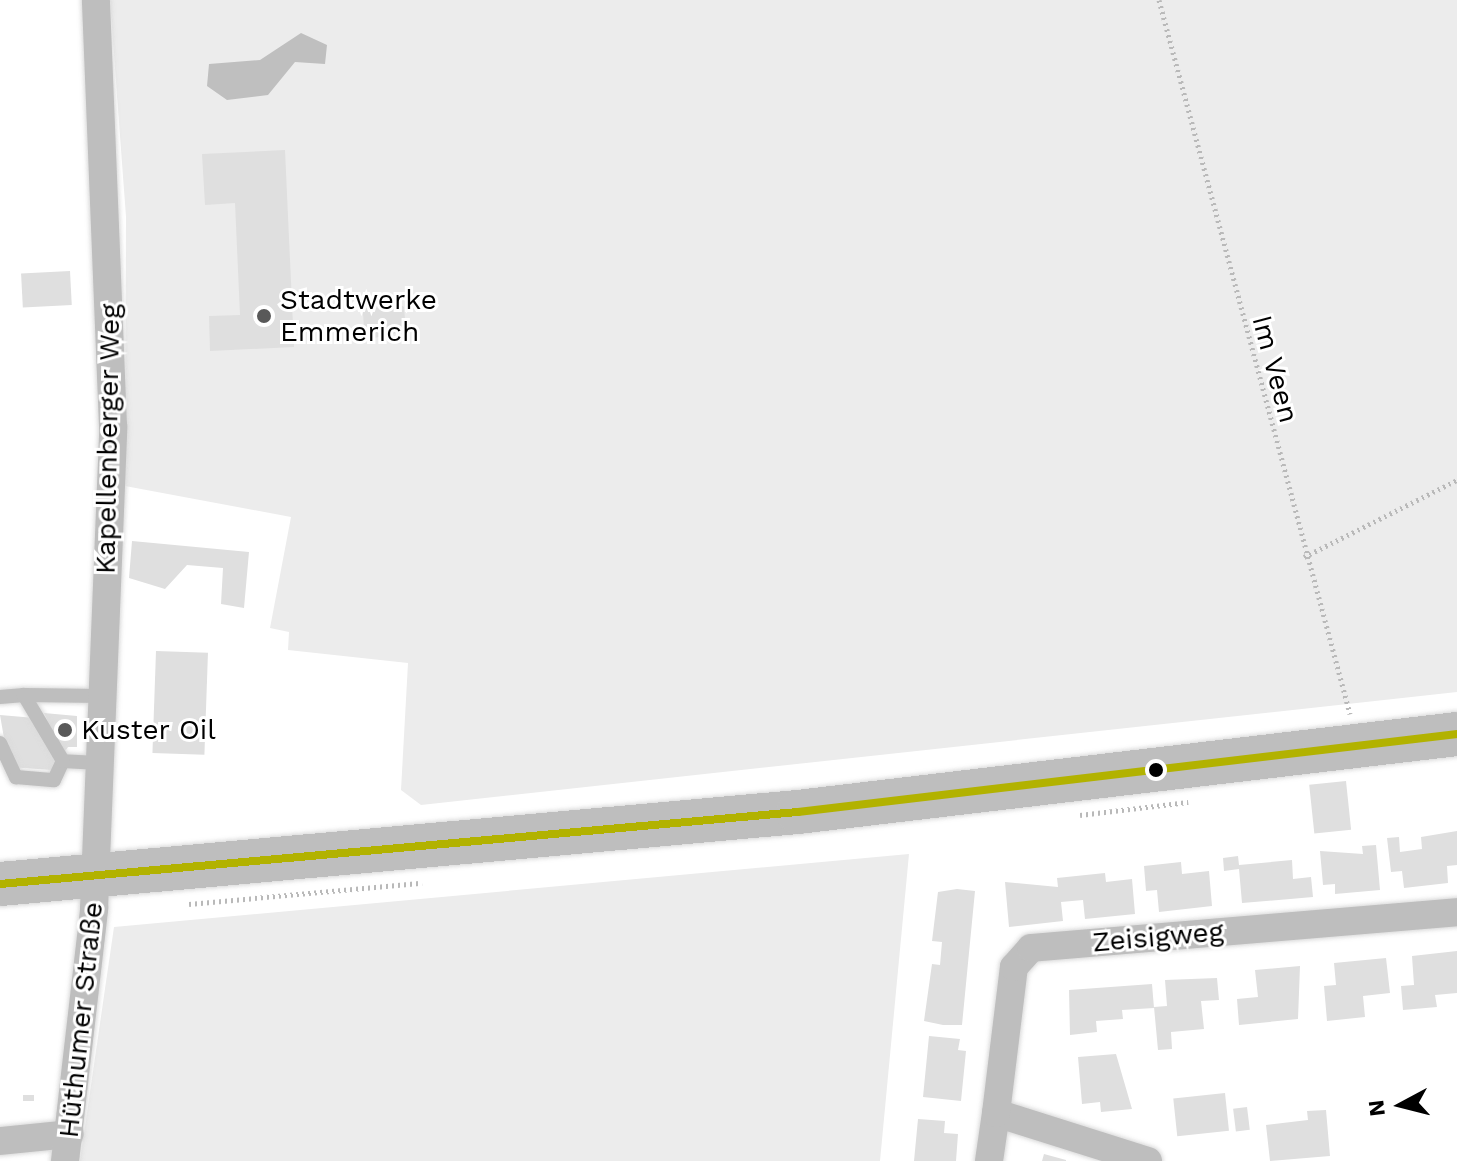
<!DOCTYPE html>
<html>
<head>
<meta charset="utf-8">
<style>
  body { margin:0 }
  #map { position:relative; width:1457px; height:1161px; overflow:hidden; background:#fff; font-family:"Work Sans",sans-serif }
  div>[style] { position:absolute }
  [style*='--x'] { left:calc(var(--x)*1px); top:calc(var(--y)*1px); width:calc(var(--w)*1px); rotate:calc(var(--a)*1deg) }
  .green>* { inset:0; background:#ececec }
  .water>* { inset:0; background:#bfbfbf }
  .building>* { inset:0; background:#dfdfdf; transform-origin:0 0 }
  .path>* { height:5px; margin-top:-2.5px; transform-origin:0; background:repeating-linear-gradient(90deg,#b9b9b9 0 2px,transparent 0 6px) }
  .roads { filter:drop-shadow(0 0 2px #dbdbdb) drop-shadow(0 0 2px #dbdbdb) }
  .service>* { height:14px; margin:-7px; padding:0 7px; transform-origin:7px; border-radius:7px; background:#bebebe }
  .minor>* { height:28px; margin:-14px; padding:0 14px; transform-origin:14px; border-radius:14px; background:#bebebe }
  .primary>* { height:44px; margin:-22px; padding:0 22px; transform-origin:22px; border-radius:22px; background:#bebebe }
  .bus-1>* { height:8px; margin:-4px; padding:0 4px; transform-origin:4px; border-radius:4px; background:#b2b200 }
  .dots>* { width:22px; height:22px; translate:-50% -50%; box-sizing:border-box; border:4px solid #fff; border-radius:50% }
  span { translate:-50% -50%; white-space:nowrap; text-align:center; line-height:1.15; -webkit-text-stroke:6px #fff; paint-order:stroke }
  .poi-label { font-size:28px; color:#000 }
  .left { translate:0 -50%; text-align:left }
  .street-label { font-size:28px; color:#000 }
  .north { position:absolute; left:1361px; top:1065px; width:80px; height:80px; -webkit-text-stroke:6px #fff; paint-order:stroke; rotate:263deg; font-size:22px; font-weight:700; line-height:32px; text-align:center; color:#000 }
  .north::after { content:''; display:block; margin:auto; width:28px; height:36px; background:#000; clip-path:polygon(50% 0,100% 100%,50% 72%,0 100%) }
</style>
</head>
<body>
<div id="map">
  <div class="green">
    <div style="clip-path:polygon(110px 0,1457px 0,1457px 692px,421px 805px,401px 790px,408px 663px,288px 650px,289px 632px,270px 628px,291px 517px,125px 486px,126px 217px)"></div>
    <div style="clip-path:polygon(909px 854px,880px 1161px,80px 1161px,114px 927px)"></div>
  </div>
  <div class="water">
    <div style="clip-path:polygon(301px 33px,327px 45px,325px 64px,295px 62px,268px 95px,227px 100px,207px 86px,209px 64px,260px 60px)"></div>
  </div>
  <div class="building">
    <div style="clip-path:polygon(285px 150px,294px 347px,210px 351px,209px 316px,240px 315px,235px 203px,205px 205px,202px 154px)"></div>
    <div style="left:70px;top:271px;width:34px;height:49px;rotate:87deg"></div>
    <div style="clip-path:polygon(392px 299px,404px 307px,406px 331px,365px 340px,362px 301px)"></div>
    <div style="clip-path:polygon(132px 541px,249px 552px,244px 608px,221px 604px,223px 568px,187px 565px,165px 589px,129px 578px)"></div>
    <div style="left:156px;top:651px;width:52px;height:102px;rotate:2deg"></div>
    <div style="clip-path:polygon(44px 713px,77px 716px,77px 747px,68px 747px,52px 770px,9px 767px,0 715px,47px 719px)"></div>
    <div style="left:1346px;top:781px;width:49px;height:37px;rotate:84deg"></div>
    <div style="clip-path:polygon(1457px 831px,1457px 865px,1447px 866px,1448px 883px,1404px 888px,1402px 871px,1391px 872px,1387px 838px,1399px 837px,1400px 852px,1422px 849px,1421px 837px)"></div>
    <div style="clip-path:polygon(1376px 845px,1380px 890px,1335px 894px,1335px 884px,1323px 885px,1320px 851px,1363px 854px,1362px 846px)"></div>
    <div style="clip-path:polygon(1238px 856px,1239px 865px,1292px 860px,1293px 879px,1311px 877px,1313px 897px,1242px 903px,1239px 869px,1224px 871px,1223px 858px)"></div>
    <div style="clip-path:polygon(1181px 862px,1182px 874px,1209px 871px,1212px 906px,1159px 912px,1157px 890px,1146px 891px,1144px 866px)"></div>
    <div style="clip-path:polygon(1105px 873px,1106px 882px,1132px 879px,1135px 914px,1085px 919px,1083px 900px,1061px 902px,1063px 921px,1009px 927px,1005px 882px,1058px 887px,1057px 878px)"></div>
    <div style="clip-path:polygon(957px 889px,975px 891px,962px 1025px,943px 1025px,924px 1021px,932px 964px,940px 965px,942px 942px,932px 941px,938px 892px)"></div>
    <div style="clip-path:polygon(1457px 951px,1457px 993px,1435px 995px,1437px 1007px,1403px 1010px,1401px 986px,1414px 985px,1412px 956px)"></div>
    <div style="clip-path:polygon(1386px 958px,1390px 993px,1363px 996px,1365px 1017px,1327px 1021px,1324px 986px,1336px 985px,1334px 963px)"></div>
    <div style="clip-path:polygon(1300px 966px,1298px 1019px,1239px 1025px,1237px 999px,1258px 997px,1255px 970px)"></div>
    <div style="clip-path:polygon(1217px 978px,1219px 1000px,1201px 1001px,1204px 1029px,1171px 1032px,1172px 1049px,1158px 1050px,1154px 1007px,1167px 1006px,1165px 980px)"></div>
    <div style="clip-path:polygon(1152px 984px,1154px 1008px,1122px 1010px,1123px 1019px,1096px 1021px,1097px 1032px,1070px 1035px,1069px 990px)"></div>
    <div style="clip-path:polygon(929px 1036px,960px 1039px,958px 1050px,966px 1051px,961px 1101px,923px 1097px)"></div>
    <div style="clip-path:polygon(1116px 1054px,1132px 1109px,1101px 1112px,1100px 1102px,1082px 1104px,1078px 1057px)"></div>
    <div style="left:1225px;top:1093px;width:38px;height:52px;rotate:84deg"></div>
    <div style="left:34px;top:1095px;width:6px;height:11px;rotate:90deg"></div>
    <div style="left:1247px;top:1107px;width:23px;height:14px;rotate:83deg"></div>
    <div style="clip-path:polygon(1326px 1110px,1330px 1156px,1270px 1161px,1266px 1125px,1308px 1120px,1307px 1111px)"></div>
    <div style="clip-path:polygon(918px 1119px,945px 1121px,944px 1133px,958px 1134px,956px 1161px,914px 1161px)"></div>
    <div style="clip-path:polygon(1044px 1154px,1066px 1160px,1066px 1161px,1042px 1161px)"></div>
  </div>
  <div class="path">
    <div style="--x:1159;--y:0;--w:739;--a:75.02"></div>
    <div style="--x:1304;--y:557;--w:171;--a:-26.7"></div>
    <div style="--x:1080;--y:815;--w:109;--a:-6.9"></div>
    <div style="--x:189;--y:904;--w:234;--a:-5.2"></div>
  </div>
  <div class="roads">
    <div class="service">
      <div style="--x:0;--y:697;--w:24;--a:-5"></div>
      <div style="--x:0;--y:743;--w:38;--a:65"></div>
      <div style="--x:16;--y:777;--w:38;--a:5"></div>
      <div style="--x:54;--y:780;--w:21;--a:-65"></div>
      <div style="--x:99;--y:763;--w:36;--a:-177"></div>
      <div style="--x:63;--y:761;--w:77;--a:-120.6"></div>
      <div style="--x:24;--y:695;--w:78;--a:0.7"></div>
    </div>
    <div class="minor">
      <div style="--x:0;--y:1141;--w:70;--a:-5.7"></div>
      <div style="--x:65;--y:1161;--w:254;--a:-83.4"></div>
      <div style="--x:94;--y:909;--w:483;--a:-87.7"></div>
      <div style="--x:113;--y:426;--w:426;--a:-92.3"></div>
      <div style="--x:989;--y:1161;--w:49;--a:-81.7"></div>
      <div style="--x:1148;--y:1161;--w:159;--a:-162.5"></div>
      <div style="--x:996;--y:1113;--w:147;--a:-83"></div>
      <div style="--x:1014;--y:967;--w:25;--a:-48"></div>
      <div style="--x:1031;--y:948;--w:428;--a:-4.8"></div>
    </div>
    <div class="primary">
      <div style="--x:0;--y:884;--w:801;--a:-5.16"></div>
      <div style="--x:798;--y:812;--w:664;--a:-6.75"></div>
    </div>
  </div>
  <div class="bus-1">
    <div style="--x:0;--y:884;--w:801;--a:-5.16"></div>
    <div style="--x:798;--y:812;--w:664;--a:-6.75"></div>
  </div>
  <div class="dots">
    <div style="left:264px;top:316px;background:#595959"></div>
    <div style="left:65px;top:730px;background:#595959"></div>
    <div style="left:1156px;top:770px;background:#000"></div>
  </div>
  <div class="poi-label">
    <span class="left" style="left:280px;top:316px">Stadtwerke<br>Emmerich</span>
    <span class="left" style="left:81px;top:730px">Kuster Oil</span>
  </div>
  <div class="street-label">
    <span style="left:1275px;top:369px;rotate:75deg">Im Veen</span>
    <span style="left:108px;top:439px;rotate:-89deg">Kapellenberger Weg</span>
    <span style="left:1158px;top:937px;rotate:-5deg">Zeisigweg</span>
    <span style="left:81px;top:1020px;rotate:-84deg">Hüthumer Straße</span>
  </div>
  <div class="north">N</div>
</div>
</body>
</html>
